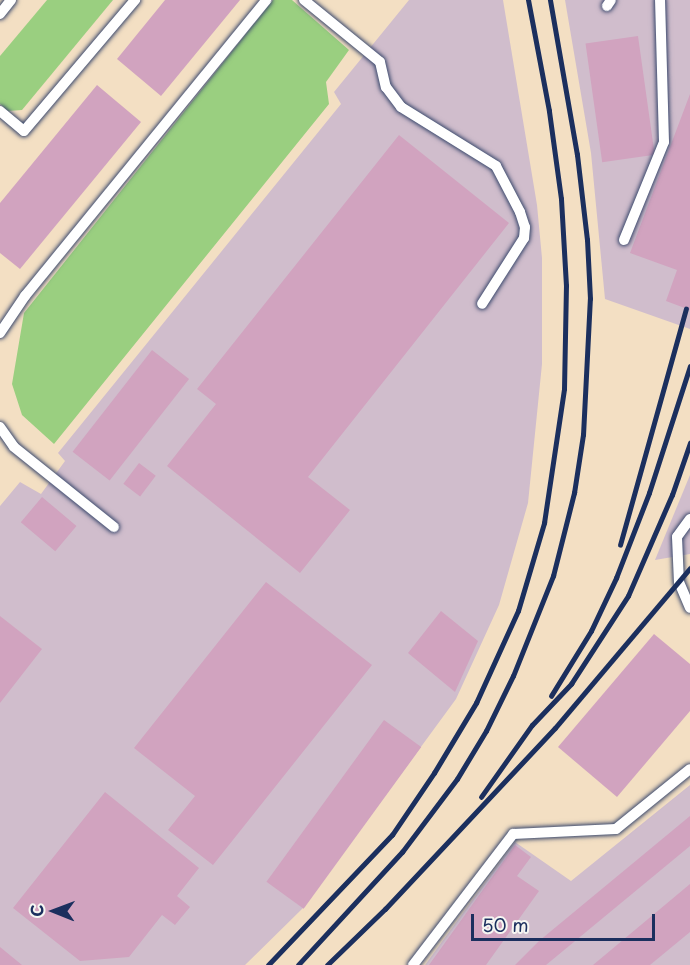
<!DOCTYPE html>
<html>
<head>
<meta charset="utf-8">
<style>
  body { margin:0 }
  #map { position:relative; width:690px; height:965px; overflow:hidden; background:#f3dfc3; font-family:"Playpen Sans",sans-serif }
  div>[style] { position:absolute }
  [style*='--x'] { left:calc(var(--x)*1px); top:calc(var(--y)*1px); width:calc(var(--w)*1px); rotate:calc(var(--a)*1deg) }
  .industrial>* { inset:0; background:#d0bdcc }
  .green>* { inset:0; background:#9acf80 }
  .building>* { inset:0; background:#d1a3bf; transform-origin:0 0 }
  .roads { filter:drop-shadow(0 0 2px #3b496d) drop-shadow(0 0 2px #3b496d) }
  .lane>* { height:10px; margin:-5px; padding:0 5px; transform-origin:5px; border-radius:5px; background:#fff }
  .rail>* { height:4.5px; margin:-2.25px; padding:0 2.25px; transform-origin:2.25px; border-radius:2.25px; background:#1b2f5e }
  span { translate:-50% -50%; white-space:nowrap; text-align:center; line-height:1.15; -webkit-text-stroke:6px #f6f6f2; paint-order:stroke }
  .north { position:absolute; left:24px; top:881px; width:60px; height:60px; -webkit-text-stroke:4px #f6f6f2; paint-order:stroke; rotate:271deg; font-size:16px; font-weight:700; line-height:24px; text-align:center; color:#1b2f5e }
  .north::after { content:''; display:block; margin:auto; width:21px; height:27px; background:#1b2f5e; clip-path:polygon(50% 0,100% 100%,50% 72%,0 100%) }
  .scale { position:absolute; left:471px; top:914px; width:184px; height:27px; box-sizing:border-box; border:3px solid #1b2f5e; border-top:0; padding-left:8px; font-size:18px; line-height:21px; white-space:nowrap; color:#1b2f5e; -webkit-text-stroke:4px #f6f6f2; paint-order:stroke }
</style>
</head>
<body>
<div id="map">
  <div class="industrial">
    <div style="clip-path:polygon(409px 0,503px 0,537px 205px,542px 258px,542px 364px,528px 503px,499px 605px,456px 699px,303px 908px,245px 965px,0 965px,0 506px,20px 482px,41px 494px,65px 461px,58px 453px,341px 104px,334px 92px)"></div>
    <div style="clip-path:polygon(565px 0,690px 0,690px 329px,605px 299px,591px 153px)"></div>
    <div style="clip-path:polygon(690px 475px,690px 554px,655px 560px)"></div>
    <div style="clip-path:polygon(690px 785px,690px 965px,425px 965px,515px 842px,571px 881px)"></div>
  </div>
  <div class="green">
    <div style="clip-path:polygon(47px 0,113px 0,22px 110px,8px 111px,0 104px,0 56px)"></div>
    <div style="clip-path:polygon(273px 0,292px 0,349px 50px,326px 82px,329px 104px,54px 444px,22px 415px,12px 384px,24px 313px)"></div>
  </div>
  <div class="building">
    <div style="clip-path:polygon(165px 0,240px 0,161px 96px,117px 59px)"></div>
    <div style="left:638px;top:36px;width:120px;height:53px;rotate:82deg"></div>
    <div style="clip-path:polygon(97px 85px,141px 122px,20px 269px,0 253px,0 203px)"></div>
    <div style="clip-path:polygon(690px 94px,690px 310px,666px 301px,677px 270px,630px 253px)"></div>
    <div style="clip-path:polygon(399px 135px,509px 223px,308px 477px,350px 510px,300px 573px,167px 466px,216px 404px,197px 389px)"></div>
    <div style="left:152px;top:350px;width:47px;height:129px;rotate:38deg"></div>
    <div style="left:139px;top:463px;width:21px;height:26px;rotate:37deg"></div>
    <div style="left:42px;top:497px;width:45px;height:33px;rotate:40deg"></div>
    <div style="clip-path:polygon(266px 582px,372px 665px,213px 865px,168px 830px,195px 796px,134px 748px)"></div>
    <div style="clip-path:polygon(441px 611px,478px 641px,455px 692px,408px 653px)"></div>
    <div style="clip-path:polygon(0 616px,42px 649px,0 703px)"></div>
    <div style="clip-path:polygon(654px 634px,690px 664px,690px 711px,617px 797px,558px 747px)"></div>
    <div style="left:384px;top:720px;width:46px;height:200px;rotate:36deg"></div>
    <div style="clip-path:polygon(105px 792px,199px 868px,177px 896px,190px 907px,175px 925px,162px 915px,129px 957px,80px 961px,13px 908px)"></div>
    <div style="clip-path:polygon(690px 816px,690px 846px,546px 965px,515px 965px,539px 941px)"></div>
    <div style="clip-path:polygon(515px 845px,531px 857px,517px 876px,539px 891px,486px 965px,429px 965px)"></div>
    <div style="clip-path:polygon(690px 884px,690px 932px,650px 965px,593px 965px)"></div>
    <div style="clip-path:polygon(0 947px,22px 965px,0 965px)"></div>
  </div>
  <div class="roads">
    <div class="lane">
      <div style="--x:304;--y:0;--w:98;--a:39.2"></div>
      <div style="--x:380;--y:62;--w:26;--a:77"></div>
      <div style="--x:386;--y:87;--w:25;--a:53"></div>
      <div style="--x:401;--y:107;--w:112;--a:31.8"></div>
      <div style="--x:496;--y:166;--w:52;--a:62.4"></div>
      <div style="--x:520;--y:212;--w:16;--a:72"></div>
      <div style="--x:525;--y:227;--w:11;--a:95"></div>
      <div style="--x:524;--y:238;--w:78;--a:122.5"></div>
      <div style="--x:607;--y:6;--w:7;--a:-56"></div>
      <div style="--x:0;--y:14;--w:18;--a:-52"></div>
      <div style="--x:0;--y:111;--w:31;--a:40"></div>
      <div style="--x:24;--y:131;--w:172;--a:-49.7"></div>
      <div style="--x:624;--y:240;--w:106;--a:-67.8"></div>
      <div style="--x:664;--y:142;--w:142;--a:-91.6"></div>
      <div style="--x:0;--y:333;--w:45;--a:-56"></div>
      <div style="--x:25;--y:296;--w:382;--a:-50.8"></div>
      <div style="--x:0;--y:427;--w:24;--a:55"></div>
      <div style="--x:14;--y:447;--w:128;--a:38.7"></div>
      <div style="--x:690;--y:519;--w:22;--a:126"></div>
      <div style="--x:677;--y:537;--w:45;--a:87.5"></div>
      <div style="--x:679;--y:582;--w:28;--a:67"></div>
      <div style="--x:413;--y:965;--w:165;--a:-52.6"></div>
      <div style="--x:513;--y:834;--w:103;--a:-2.8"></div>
      <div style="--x:616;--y:829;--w:95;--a:-39"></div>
    </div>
  </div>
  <div class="rail">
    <div style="--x:620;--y:545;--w:245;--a:-74.4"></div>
    <div style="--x:551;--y:696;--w:76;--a:-58.4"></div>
    <div style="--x:591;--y:631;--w:59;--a:-64.7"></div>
    <div style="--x:616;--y:578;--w:91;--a:-68.8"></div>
    <div style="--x:649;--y:493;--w:133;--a:-72.1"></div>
    <div style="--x:481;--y:797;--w:88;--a:-54.7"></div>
    <div style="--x:532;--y:725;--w:57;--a:-46.4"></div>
    <div style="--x:571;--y:684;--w:105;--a:-57.1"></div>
    <div style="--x:628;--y:596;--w:110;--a:-66.5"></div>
    <div style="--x:672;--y:495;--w:55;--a:-70.9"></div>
    <div style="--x:268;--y:965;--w:180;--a:-46.4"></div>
    <div style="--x:392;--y:835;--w:75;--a:-55.9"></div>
    <div style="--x:434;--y:773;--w:82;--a:-59"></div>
    <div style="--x:476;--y:703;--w:101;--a:-65.5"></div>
    <div style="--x:518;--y:611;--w:92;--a:-73.5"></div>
    <div style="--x:544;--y:523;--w:135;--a:-81.5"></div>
    <div style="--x:564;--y:389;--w:103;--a:-88.9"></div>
    <div style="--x:566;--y:286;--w:87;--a:-93.3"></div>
    <div style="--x:561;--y:199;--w:89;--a:-97.8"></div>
    <div style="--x:549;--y:111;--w:113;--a:-100.7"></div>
    <div style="--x:298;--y:965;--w:154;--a:-47.4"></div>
    <div style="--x:402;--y:852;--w:91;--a:-53"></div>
    <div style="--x:457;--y:779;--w:56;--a:-58.9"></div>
    <div style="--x:486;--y:731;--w:61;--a:-63.9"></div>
    <div style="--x:513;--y:676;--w:108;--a:-68.2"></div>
    <div style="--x:553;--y:576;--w:86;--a:-75.8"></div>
    <div style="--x:574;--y:493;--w:59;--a:-81.2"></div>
    <div style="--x:583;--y:435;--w:136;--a:-87.1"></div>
    <div style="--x:590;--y:299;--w:59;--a:-92.9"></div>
    <div style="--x:587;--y:240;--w:86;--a:-96.7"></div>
    <div style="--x:577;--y:155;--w:157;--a:-99.9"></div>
    <div style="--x:327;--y:965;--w:81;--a:-44"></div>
    <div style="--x:385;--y:909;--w:248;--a:-46.8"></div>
    <div style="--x:555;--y:728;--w:209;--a:-49.8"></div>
  </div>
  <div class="north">С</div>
  <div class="scale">50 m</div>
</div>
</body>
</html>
